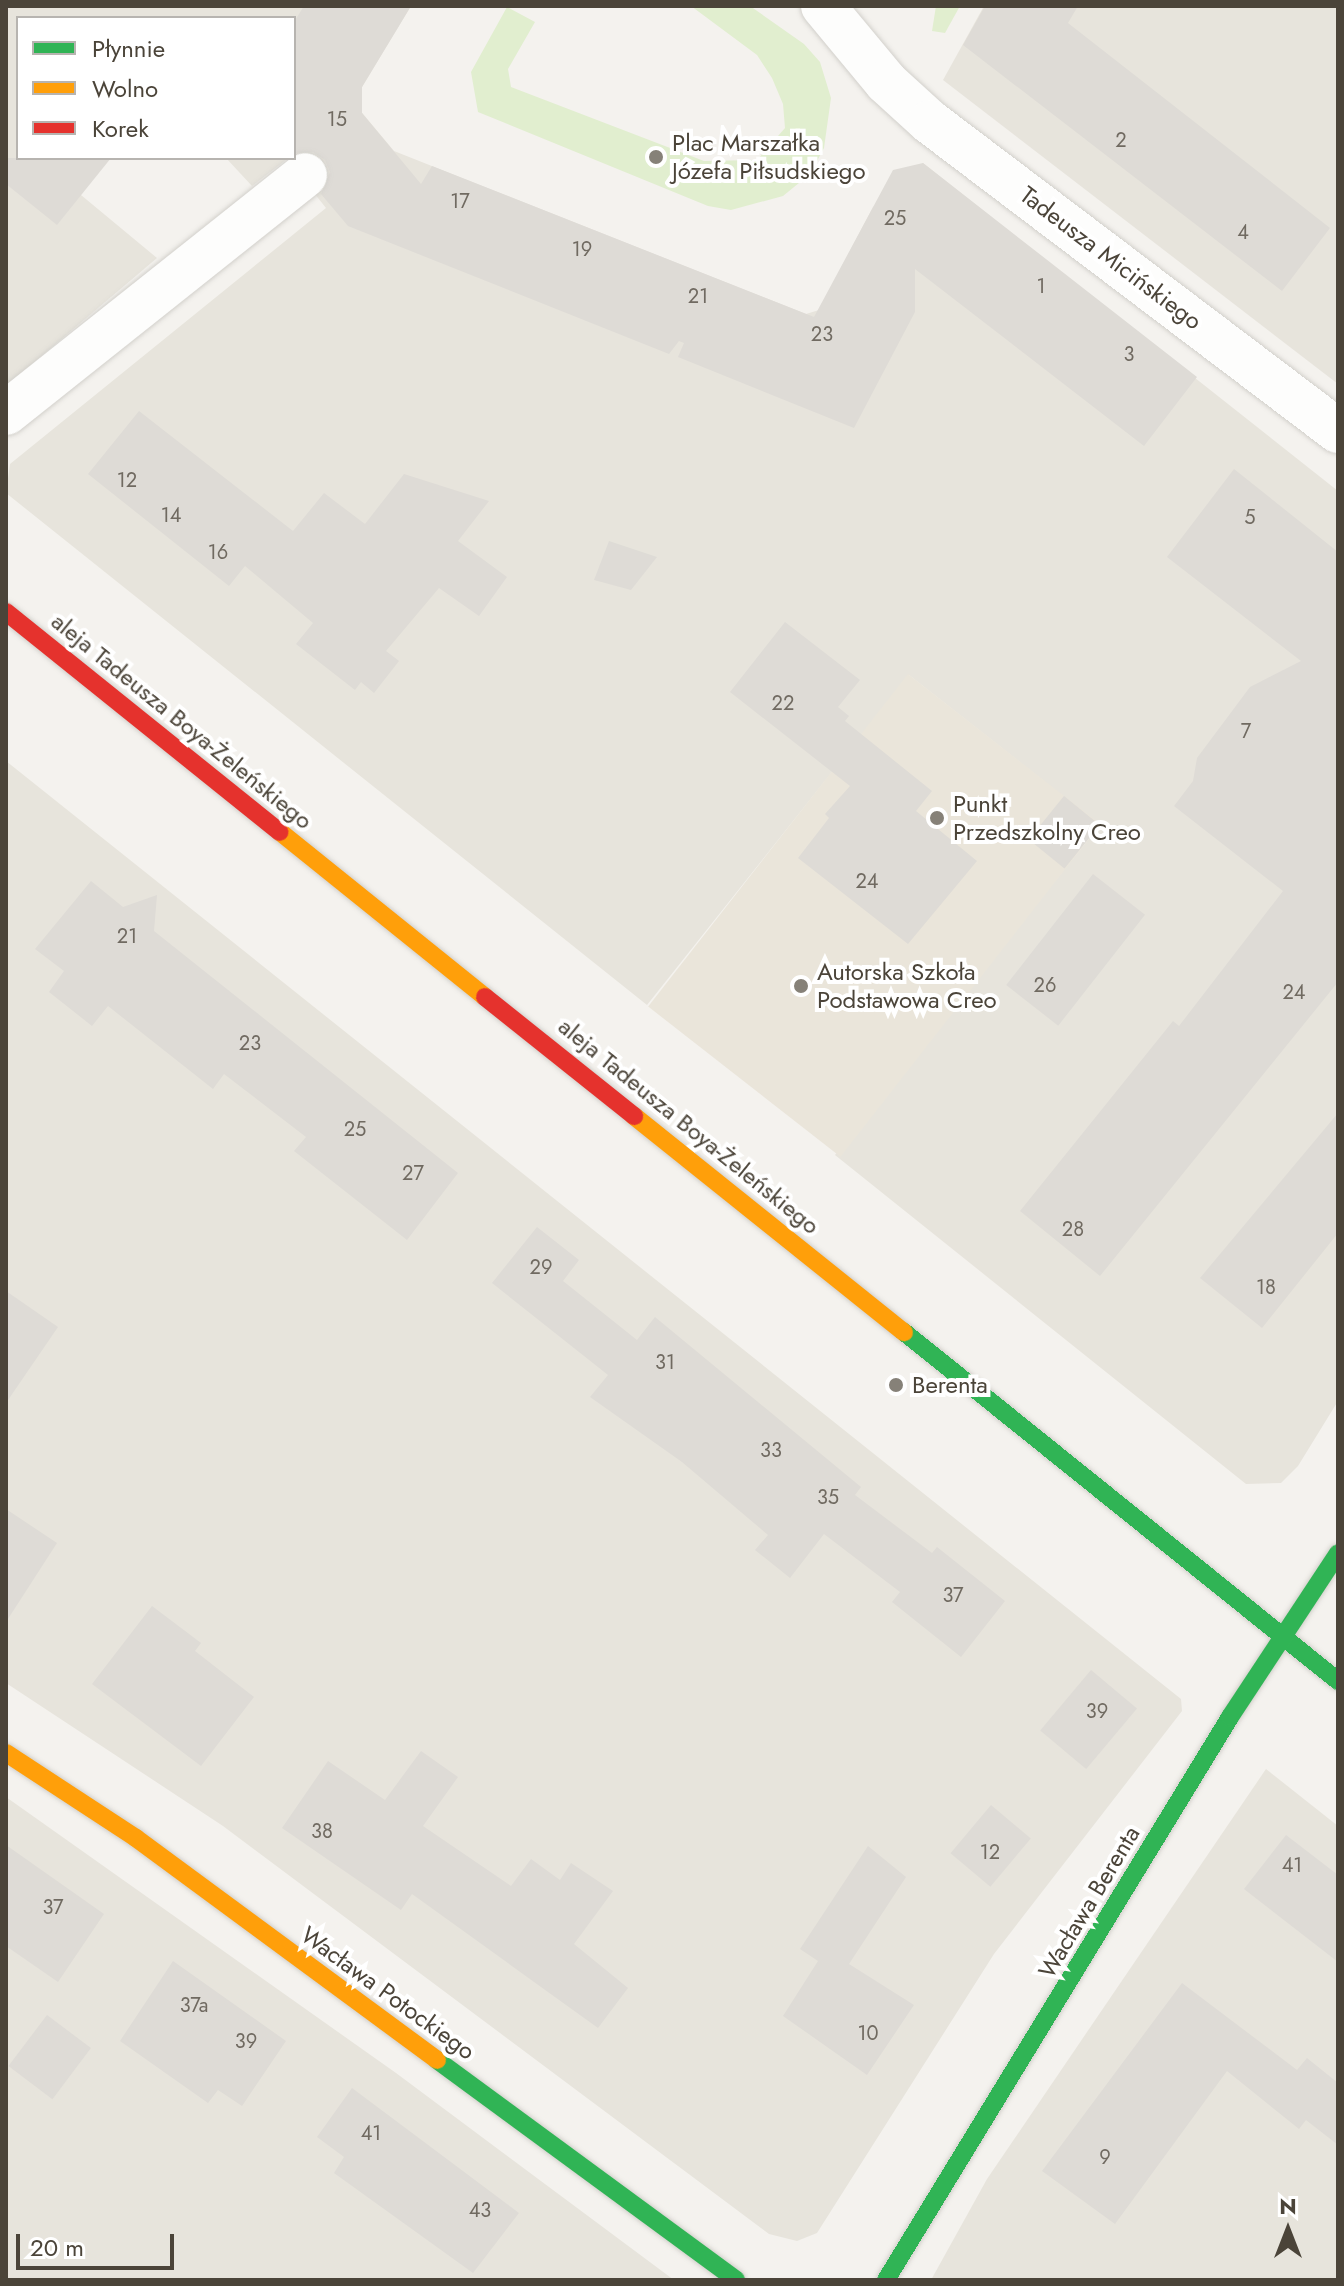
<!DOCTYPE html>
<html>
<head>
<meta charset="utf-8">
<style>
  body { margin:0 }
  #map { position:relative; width:1344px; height:2286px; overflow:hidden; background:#f4f2ee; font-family:Jost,sans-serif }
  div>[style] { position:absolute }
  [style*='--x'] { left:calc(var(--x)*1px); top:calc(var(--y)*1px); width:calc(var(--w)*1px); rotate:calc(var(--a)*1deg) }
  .residential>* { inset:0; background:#e7e4dc }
  .education>* { inset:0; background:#eae5da; transform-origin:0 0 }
  .green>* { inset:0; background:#e1eecf }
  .building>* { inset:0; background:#dedbd6; transform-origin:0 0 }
  .roads { filter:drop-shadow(0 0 2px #d2d0cb) drop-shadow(0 0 2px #d2d0cb) }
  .street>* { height:44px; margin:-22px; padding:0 22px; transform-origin:22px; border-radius:22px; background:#fdfdfc }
  .fast>* { height:18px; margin:-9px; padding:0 9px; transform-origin:9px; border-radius:9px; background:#30b455 }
  .slow>* { height:18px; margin:-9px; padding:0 9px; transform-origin:9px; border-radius:9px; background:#ff9f0a }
  .jam>* { height:18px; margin:-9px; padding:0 9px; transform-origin:9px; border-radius:9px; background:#e5322d }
  .dots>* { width:22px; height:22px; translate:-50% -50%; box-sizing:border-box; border:4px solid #fff; border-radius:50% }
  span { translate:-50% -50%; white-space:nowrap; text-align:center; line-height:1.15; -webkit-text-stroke:8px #fff; paint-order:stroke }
  .number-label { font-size:20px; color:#706a61 }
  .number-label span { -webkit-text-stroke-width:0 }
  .poi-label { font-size:24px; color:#4b4439 }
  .left { translate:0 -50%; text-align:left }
  .street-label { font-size:24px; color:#4b4439 }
  .frame { position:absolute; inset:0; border:8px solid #4b4439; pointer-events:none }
  .legend { position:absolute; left:16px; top:16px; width:280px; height:144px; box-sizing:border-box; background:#fff; border:2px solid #b7b4b0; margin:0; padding:10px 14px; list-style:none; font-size:24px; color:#4b4439 }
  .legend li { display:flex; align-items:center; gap:16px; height:40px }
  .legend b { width:40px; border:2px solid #b7b4b0 }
  .north { position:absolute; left:1248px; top:2190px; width:80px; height:80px; -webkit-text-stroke:6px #fff; paint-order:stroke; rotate:0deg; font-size:22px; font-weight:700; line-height:32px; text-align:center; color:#4b4439 }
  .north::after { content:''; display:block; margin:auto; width:28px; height:36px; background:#4b4439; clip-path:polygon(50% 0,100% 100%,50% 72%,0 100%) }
  .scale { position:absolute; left:16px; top:2234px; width:158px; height:36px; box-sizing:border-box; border:4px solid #4b4439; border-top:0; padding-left:10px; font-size:24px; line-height:28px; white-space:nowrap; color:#4b4439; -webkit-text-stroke:6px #fff; paint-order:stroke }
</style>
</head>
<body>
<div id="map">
  <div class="residential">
    <div style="clip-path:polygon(6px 6px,411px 6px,353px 102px,394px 151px,806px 314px,819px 310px,873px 207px,923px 163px,1338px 491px,1338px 1401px,1298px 1466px,1281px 1483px,1246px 1484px,835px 1155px,1100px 825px,909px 675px,647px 1005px,6px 493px,10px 464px,326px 208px,287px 159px,252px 186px,226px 158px,294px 158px,294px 18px,18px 18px,18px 158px,81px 195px,157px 258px,6px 386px)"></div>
    <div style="clip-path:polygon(984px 6px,1338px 6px,1338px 384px,943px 80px)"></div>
    <div style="clip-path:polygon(6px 761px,1181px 1699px,1182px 1711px,994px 1954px,817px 2233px,797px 2241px,769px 2234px,223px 1826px,6px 1683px)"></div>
    <div style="clip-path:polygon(1266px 1769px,1338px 1826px,1338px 2280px,931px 2280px,987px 2179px)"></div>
    <div style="clip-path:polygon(6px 1797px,396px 2073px,674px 2280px,6px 2280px)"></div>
  </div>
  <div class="education">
    <div style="left:908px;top:674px;width:244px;height:422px;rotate:38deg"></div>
  </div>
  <div class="green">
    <div style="clip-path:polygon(691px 6px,750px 6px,804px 44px,820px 62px,831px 98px,824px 148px,810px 174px,783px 196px,731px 210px,708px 206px,478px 112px,471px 72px,507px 7px,535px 22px,508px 69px,511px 87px,704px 161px,757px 160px,785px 128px,783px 104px,772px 78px,757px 55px)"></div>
    <div style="clip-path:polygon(936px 6px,960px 6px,945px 33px,932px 31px)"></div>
  </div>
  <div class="building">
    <div style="clip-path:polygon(304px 6px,411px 6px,362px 87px,362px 113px,421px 184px,432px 166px,814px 317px,893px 170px,923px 163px,1197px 377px,1144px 446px,915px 269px,915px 312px,854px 428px,678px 357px,684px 343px,679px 341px,669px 354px,348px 226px,321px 194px,330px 172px,325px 160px,313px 152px,294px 153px,294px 22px)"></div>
    <div style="clip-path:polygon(985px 6px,1078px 6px,1068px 23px,1330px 228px,1282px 291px,963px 45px)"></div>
    <div style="clip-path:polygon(6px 158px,111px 158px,57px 225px,6px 184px)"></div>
    <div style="clip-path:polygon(139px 411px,293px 531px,324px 493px,365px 524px,404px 474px,489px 501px,458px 541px,507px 577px,479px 616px,439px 588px,386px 651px,399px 661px,374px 693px,361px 682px,355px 690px,296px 644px,313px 623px,245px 566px,229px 586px,88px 474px)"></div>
    <div style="clip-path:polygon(1234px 469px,1338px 552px,1338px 982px,1100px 1276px,1020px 1211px,1173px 1021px,1179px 1026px,1283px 891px,1174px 806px,1193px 781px,1197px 758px,1250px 687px,1301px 661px,1167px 557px)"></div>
    <div style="clip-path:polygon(609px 541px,657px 557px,631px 590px,594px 580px)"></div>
    <div style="clip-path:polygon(785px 622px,860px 680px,838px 707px,849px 716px,845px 721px,932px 791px,916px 811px,977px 861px,908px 944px,798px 858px,829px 818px,825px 814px,850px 786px,730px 692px)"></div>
    <div style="left:1064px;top:796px;width:46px;height:56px;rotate:39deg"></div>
    <div style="left:1093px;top:874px;width:66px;height:141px;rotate:38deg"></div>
    <div style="clip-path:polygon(91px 881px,123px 907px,157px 895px,154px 931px,458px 1173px,407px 1240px,294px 1151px,306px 1137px,224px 1074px,213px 1089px,108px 1006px,92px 1026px,49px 992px,64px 971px,35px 949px)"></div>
    <div style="clip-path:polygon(1338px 1113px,1338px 1233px,1262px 1328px,1200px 1278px)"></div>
    <div style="clip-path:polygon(537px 1227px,579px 1260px,563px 1281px,637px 1340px,655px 1317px,861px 1487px,855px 1495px,932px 1553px,937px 1547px,1005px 1601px,961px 1657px,892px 1602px,900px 1592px,824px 1534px,790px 1578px,755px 1550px,768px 1535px,682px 1462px,590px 1397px,608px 1375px,492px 1283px)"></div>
    <div style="clip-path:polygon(6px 1291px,58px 1327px,6px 1403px)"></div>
    <div style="clip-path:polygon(6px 1509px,57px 1543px,6px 1622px)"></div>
    <div style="clip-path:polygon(152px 1606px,201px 1643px,195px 1651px,254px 1697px,201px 1766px,92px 1684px)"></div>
    <div style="left:1091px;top:1670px;width:60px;height:79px;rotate:40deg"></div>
    <div style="clip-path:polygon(421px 1751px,458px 1777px,423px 1826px,511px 1886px,531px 1859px,560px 1880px,571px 1863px,613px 1891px,574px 1944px,628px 1988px,598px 2028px,412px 1894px,401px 1910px,282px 1828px,328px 1761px,385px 1800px)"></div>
    <div style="left:991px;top:1805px;width:52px;height:63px;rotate:40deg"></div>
    <div style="clip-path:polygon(1286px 1835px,1338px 1875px,1338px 1962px,1244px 1889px)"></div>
    <div style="clip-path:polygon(6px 1845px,104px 1914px,58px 1982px,6px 1946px)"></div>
    <div style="clip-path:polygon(868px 1846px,906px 1877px,849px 1964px,914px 2005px,867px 2075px,783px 2016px,818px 1961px,800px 1949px)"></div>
    <div style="clip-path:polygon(173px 1961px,286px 2041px,242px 2106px,218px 2090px,208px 2103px,120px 2041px)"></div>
    <div style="clip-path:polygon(1182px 1983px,1297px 2070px,1307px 2058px,1338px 2083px,1338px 2145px,1306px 2120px,1299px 2129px,1227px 2071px,1115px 2224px,1042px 2171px)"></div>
    <div style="left:47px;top:2015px;width:55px;height:64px;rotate:37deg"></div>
    <div style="clip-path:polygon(352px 2088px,519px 2213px,473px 2273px,334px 2173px,344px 2157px,317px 2137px)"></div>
  </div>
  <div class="roads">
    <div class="street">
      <div style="--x:823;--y:6;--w:99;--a:50.3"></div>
      <div style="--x:886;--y:82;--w:59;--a:42.3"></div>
      <div style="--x:930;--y:122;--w:512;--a:37.14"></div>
      <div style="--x:6;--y:413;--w:382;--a:-38.5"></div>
    </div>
    <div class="fast">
      <div style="--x:904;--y:1332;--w:557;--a:38.8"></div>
      <div style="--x:437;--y:2060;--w:371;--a:36.3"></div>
      <div style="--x:886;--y:2280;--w:660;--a:-58.57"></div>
      <div style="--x:1230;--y:1717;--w:196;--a:-56.6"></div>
    </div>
    <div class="slow">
      <div style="--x:280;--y:832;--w:263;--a:38.8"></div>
      <div style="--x:634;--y:1116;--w:346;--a:38.7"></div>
      <div style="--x:6;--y:1753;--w:155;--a:33.2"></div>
      <div style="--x:136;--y:1838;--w:374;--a:36.4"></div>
    </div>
    <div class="jam">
      <div style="--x:6;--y:612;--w:351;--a:38.8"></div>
      <div style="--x:485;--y:997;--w:191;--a:38.6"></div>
    </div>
  </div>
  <div class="dots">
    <div style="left:656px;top:157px;background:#868178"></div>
    <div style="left:937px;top:818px;background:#868178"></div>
    <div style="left:801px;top:986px;background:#868178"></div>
    <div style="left:896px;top:1385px;background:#868178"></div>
  </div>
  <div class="number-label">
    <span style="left:337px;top:119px">15</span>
    <span style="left:1121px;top:140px">2</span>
    <span style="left:460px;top:201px">17</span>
    <span style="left:895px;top:218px">25</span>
    <span style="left:1243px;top:232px">4</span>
    <span style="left:582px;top:249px">19</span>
    <span style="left:1041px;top:286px">1</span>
    <span style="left:698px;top:296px">21</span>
    <span style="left:822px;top:334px">23</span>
    <span style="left:1129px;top:354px">3</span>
    <span style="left:127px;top:480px">12</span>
    <span style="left:171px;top:515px">14</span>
    <span style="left:1250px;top:517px">5</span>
    <span style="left:218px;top:552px">16</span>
    <span style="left:783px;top:703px">22</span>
    <span style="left:1246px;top:731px">7</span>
    <span style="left:867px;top:881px">24</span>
    <span style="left:127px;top:936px">21</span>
    <span style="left:1045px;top:985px">26</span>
    <span style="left:1294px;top:992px">24</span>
    <span style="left:250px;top:1043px">23</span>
    <span style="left:355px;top:1129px">25</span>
    <span style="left:413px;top:1173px">27</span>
    <span style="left:1073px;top:1229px">28</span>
    <span style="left:541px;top:1267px">29</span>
    <span style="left:1266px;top:1287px">18</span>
    <span style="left:665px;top:1362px">31</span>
    <span style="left:771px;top:1450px">33</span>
    <span style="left:828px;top:1497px">35</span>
    <span style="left:953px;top:1595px">37</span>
    <span style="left:1097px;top:1711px">39</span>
    <span style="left:322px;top:1831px">38</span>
    <span style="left:990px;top:1852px">12</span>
    <span style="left:1292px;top:1865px">41</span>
    <span style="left:53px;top:1907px">37</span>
    <span style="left:194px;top:2005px">37a</span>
    <span style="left:868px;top:2033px">10</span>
    <span style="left:246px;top:2041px">39</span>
    <span style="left:371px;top:2133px">41</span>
    <span style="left:1105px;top:2157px">9</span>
    <span style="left:480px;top:2210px">43</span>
  </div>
  <div class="poi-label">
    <span class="left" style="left:672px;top:157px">Plac Marszałka<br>Józefa Piłsudskiego</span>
    <span class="left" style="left:953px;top:818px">Punkt<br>Przedszkolny Creo</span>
    <span class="left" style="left:817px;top:986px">Autorska Szkoła<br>Podstawowa Creo</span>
    <span class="left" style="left:912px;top:1385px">Berenta</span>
  </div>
  <div class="street-label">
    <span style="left:1111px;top:258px;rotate:37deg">Tadeusza Micińskiego</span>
    <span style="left:182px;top:721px;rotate:39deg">aleja Tadeusza Boya-Żeleńskiego</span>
    <span style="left:689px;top:1126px;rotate:39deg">aleja Tadeusza Boya-Żeleńskiego</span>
    <span style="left:1089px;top:1902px;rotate:-59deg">Wacława Berenta</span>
    <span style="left:388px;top:1993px;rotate:36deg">Wacława Potockiego</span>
  </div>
  <div class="frame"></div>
  <ul class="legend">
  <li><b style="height:10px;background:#30b455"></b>Płynnie</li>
  <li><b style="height:10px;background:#ff9f0a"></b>Wolno</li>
  <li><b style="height:10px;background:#e5322d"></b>Korek</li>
  </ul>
  <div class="north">N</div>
  <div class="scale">20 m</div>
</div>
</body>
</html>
